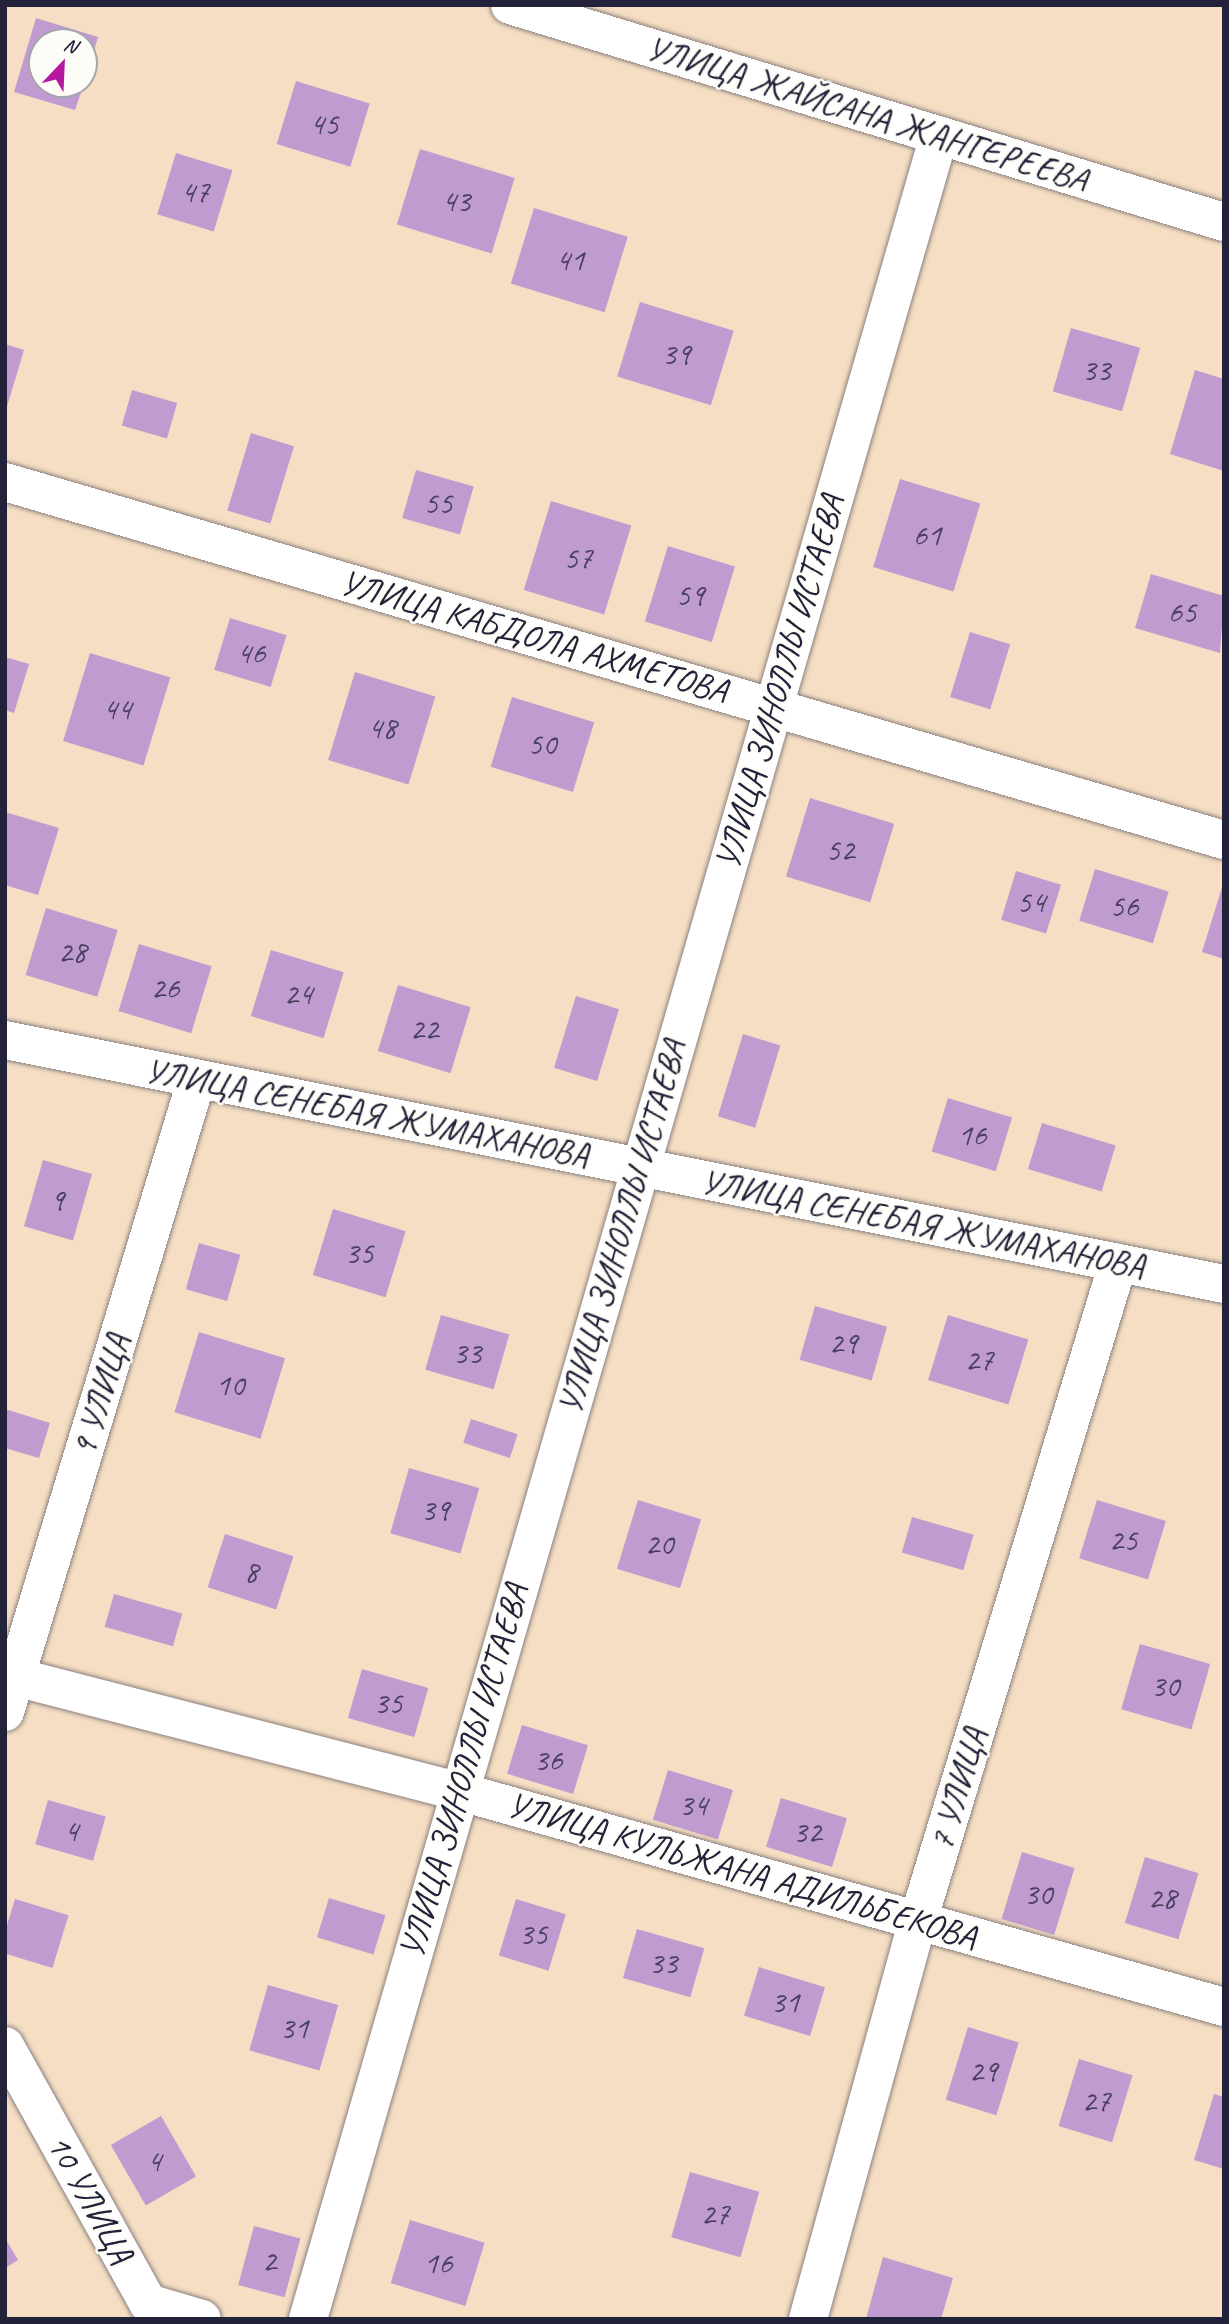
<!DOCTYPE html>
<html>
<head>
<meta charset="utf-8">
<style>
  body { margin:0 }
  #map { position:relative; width:1229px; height:2324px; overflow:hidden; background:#f5dec3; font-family:Caveat,sans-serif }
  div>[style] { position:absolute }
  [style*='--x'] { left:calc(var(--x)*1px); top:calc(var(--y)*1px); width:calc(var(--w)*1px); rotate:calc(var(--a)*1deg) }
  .building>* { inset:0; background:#c09bd0; transform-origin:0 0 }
  .roads { filter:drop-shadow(0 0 2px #8c807f) drop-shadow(0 0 2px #8c807f) }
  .minor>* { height:38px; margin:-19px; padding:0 19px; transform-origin:19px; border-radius:19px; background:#fff }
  span { translate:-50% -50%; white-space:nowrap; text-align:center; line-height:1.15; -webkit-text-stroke:5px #fdfcf7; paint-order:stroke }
  .number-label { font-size:32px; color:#4a4060 }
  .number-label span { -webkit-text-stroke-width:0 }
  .street-label { font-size:35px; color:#22223b }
  .frame { position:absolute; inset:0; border:7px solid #22223b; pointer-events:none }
  .north { position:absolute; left:28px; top:28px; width:70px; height:70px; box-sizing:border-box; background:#fdfcf7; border:2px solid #a5a5ac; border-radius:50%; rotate:23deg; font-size:19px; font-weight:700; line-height:28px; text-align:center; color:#22223b }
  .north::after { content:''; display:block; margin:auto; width:24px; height:32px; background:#b5179e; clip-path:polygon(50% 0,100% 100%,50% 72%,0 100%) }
</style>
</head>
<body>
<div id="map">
  <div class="building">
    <div style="clip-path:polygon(36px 18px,98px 37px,85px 80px,84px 42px,42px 42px,42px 84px,84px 84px,75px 110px,14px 92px)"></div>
    <div style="left:296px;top:81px;width:77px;height:66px;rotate:17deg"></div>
    <div style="left:420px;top:149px;width:99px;height:79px;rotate:17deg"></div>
    <div style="left:176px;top:153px;width:59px;height:64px;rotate:17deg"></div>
    <div style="left:534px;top:208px;width:98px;height:79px;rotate:17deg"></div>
    <div style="left:640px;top:302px;width:98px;height:78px;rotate:17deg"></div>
    <div style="left:1071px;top:328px;width:72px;height:66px;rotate:16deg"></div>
    <div style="clip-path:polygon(5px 344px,24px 350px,6px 410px,5px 410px)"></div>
    <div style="clip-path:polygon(1195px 370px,1224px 379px,1224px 471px,1170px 454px)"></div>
    <div style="left:132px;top:390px;width:47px;height:37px;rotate:16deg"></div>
    <div style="left:251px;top:433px;width:45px;height:81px;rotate:17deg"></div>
    <div style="left:416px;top:470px;width:60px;height:50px;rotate:16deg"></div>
    <div style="left:900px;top:479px;width:84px;height:92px;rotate:17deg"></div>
    <div style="left:551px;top:501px;width:84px;height:93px;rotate:17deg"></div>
    <div style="left:668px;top:546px;width:70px;height:79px;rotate:17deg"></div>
    <div style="clip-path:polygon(1151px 574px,1224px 596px,1220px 653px,1135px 628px)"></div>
    <div style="left:230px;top:618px;width:59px;height:54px;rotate:17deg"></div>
    <div style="left:970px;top:632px;width:42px;height:68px;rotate:17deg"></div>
    <div style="left:90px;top:653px;width:84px;height:92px;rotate:17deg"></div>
    <div style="clip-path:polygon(5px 657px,29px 664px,14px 713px,5px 710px)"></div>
    <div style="left:355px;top:672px;width:84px;height:92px;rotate:17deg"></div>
    <div style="left:512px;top:697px;width:86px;height:73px;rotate:17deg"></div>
    <div style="left:810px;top:798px;width:88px;height:82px;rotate:17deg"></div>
    <div style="clip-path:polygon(5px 812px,59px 828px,38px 895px,5px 885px)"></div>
    <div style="left:1095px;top:869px;width:77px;height:54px;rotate:17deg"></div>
    <div style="left:1016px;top:871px;width:47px;height:51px;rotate:17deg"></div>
    <div style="clip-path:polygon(1223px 884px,1224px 884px,1224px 959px,1202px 952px)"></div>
    <div style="left:46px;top:908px;width:75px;height:70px;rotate:17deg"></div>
    <div style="left:139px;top:944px;width:76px;height:70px;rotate:17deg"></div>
    <div style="left:271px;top:950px;width:76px;height:69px;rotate:17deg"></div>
    <div style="left:398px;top:985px;width:76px;height:69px;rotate:17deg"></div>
    <div style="left:576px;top:996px;width:45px;height:75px;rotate:17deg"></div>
    <div style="left:743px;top:1034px;width:39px;height:86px;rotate:17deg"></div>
    <div style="left:948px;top:1098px;width:67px;height:56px;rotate:17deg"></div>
    <div style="left:1042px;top:1123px;width:77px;height:48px;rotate:17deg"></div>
    <div style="left:43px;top:1160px;width:51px;height:69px;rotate:16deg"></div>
    <div style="left:333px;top:1209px;width:76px;height:69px;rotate:17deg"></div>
    <div style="left:199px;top:1243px;width:43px;height:48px;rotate:16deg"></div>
    <div style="left:815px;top:1306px;width:75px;height:56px;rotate:16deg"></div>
    <div style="left:441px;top:1315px;width:71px;height:57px;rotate:16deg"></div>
    <div style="left:948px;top:1315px;width:84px;height:68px;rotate:17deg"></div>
    <div style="left:199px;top:1332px;width:90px;height:84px;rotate:17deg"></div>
    <div style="clip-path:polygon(5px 1409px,50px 1423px,39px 1458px,5px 1448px)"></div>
    <div style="left:471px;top:1419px;width:49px;height:25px;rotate:18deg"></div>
    <div style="left:409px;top:1468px;width:73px;height:68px;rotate:16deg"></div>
    <div style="left:638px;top:1500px;width:66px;height:72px;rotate:17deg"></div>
    <div style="left:1097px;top:1500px;width:72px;height:61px;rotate:17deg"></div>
    <div style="left:912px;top:1517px;width:64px;height:37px;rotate:16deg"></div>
    <div style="left:225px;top:1534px;width:72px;height:56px;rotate:18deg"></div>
    <div style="left:114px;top:1594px;width:71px;height:34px;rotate:16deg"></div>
    <div style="left:1140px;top:1644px;width:73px;height:68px;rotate:16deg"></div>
    <div style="left:362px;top:1669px;width:69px;height:51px;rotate:16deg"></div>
    <div style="left:522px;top:1725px;width:69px;height:51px;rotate:17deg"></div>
    <div style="left:668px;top:1770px;width:68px;height:52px;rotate:17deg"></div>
    <div style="left:781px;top:1798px;width:69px;height:51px;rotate:17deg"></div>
    <div style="left:48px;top:1800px;width:60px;height:46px;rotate:16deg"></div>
    <div style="left:1022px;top:1852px;width:55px;height:70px;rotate:17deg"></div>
    <div style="left:1145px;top:1857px;width:56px;height:69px;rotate:17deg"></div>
    <div style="left:329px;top:1898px;width:59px;height:41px;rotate:17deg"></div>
    <div style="left:15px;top:1899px;width:56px;height:55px;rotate:17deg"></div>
    <div style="left:516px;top:1899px;width:52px;height:59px;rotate:17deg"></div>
    <div style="left:637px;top:1929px;width:70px;height:51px;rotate:16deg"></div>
    <div style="left:759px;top:1967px;width:69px;height:51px;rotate:17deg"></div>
    <div style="left:268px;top:1985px;width:73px;height:68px;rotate:16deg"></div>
    <div style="left:968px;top:2027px;width:53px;height:76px;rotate:17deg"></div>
    <div style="left:1079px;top:2059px;width:56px;height:70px;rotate:17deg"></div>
    <div style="clip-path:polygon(1214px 2094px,1224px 2097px,1224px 2169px,1194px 2160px)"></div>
    <div style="left:161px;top:2116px;width:70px;height:58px;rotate:60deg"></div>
    <div style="left:690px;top:2172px;width:72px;height:68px;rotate:16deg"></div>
    <div style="left:410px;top:2220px;width:78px;height:66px;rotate:17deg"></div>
    <div style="left:254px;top:2226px;width:48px;height:61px;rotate:15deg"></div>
    <div style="clip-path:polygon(5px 2238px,18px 2260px,5px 2268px)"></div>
    <div style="clip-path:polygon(883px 2257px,953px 2278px,941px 2319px,866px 2319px)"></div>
  </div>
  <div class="roads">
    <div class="minor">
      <div style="--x:510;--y:5;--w:746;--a:16.91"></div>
      <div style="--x:5;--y:482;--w:1270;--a:16.37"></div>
      <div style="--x:5;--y:1040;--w:1243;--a:11.32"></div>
      <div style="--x:16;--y:1677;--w:456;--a:14.5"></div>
      <div style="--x:458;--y:1791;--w:796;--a:15.75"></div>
      <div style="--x:5;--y:1712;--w:662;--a:-73.15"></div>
      <div style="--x:5;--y:2046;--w:294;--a:60.9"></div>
      <div style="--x:148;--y:2303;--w:56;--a:16.5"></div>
      <div style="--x:308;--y:2319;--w:2273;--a:-73.88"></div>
      <div style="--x:808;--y:2319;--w:413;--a:-74.6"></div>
      <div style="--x:918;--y:1921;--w:688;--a:-73.09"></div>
    </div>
  </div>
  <div class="number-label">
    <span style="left:324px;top:124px">45</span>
    <span style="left:195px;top:192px">47</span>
    <span style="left:456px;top:201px">43</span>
    <span style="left:570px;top:260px">41</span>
    <span style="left:676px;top:354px">39</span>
    <span style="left:1096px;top:370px">33</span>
    <span style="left:438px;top:503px">55</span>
    <span style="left:927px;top:535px">61</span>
    <span style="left:578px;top:558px">57</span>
    <span style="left:690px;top:595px">59</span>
    <span style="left:1182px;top:612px">65</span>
    <span style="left:251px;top:653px">46</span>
    <span style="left:117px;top:709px">44</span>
    <span style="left:382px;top:728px">48</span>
    <span style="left:542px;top:744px">50</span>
    <span style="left:840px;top:850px">52</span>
    <span style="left:1031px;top:902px">54</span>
    <span style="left:1124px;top:906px">56</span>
    <span style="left:72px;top:952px">28</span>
    <span style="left:165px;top:988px">26</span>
    <span style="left:298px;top:994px">24</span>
    <span style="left:424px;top:1029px">22</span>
    <span style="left:972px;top:1135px">16</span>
    <span style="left:57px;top:1200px">9</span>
    <span style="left:359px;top:1253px">35</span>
    <span style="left:843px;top:1343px">29</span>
    <span style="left:467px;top:1353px">33</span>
    <span style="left:979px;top:1360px">27</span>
    <span style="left:230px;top:1385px">10</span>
    <span style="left:435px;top:1510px">39</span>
    <span style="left:1123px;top:1540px">25</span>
    <span style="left:659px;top:1544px">20</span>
    <span style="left:251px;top:1572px">8</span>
    <span style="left:1165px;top:1686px">30</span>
    <span style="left:388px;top:1703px">35</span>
    <span style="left:548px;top:1760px">36</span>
    <span style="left:693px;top:1805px">34</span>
    <span style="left:71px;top:1831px">4</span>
    <span style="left:807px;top:1832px">32</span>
    <span style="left:1038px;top:1894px">30</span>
    <span style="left:1162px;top:1898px">28</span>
    <span style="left:533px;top:1934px">35</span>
    <span style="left:663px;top:1963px">33</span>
    <span style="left:785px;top:2002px">31</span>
    <span style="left:294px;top:2028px">31</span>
    <span style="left:983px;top:2071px">29</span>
    <span style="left:1096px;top:2101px">27</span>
    <span style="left:154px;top:2161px">4</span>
    <span style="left:715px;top:2214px">27</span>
    <span style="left:269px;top:2261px">2</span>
    <span style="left:438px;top:2263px">16</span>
  </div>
  <div class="street-label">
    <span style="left:867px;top:114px;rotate:17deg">УЛИЦА ЖАЙСАНА ЖАНГЕРЕЕВА</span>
    <span style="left:534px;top:637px;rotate:16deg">УЛИЦА КАБДОЛА АХМЕТОВА</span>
    <span style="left:780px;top:682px;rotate:-74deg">УЛИЦА ЗИНОЛЛЫ ИСТАЕВА</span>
    <span style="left:367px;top:1113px;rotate:11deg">УЛИЦА СЕНЕБАЯ ЖУМАХАНОВА</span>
    <span style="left:923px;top:1224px;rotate:11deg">УЛИЦА СЕНЕБАЯ ЖУМАХАНОВА</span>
    <span style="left:622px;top:1227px;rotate:-74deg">УЛИЦА ЗИНОЛЛЫ ИСТАЕВА</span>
    <span style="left:101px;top:1395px;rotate:-73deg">9 УЛИЦА</span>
    <span style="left:464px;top:1771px;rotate:-74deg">УЛИЦА ЗИНОЛЛЫ ИСТАЕВА</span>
    <span style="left:958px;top:1789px;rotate:-73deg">7 УЛИЦА</span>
    <span style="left:742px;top:1871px;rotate:16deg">УЛИЦА КУЛЬЖАНА АДИЛЬБЕКОВА</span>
    <span style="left:90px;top:2199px;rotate:61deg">10 УЛИЦА</span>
  </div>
  <div class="frame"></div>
  <div class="north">N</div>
</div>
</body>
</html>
